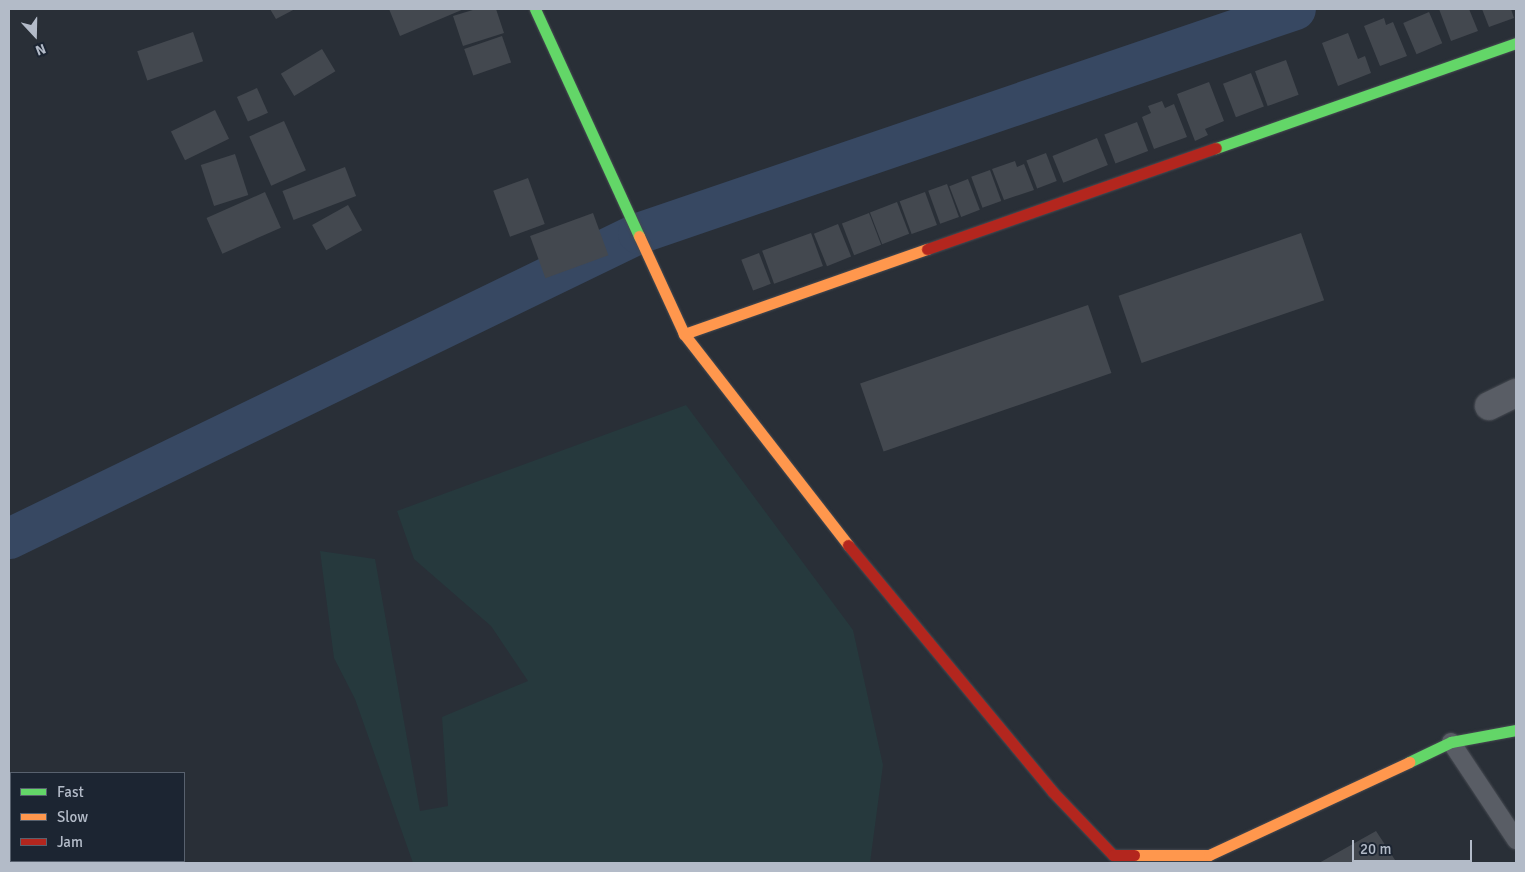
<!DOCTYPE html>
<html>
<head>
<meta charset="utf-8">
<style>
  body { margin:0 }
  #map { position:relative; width:1525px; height:872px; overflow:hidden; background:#292f37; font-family:Signika,sans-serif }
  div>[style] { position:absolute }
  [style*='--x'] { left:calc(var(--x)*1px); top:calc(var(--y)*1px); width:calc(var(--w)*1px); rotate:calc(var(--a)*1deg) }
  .green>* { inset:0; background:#26393d }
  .canal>* { height:41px; margin:-20.5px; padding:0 20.5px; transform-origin:20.5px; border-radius:20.5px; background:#374862 }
  .building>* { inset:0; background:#43484f; transform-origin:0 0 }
  .roads { filter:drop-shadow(0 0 1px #474b52) drop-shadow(0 0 1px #474b52) }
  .lane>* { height:18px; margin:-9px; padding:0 9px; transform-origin:9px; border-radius:9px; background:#595d65 }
  .street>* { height:28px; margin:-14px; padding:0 14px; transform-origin:14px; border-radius:14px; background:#595d65 }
  .fast>* { height:11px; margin:-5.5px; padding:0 5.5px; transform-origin:5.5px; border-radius:5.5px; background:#63d668 }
  .slow>* { height:11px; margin:-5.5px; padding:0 5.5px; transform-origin:5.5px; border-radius:5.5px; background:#ff974d }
  .jam>* { height:11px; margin:-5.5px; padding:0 5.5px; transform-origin:5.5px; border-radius:5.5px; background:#b3261e }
  span { translate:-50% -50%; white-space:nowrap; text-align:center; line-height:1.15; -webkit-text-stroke:4.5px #1c2532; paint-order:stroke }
  .frame { position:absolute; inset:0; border:10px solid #b3bbc8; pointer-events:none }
  .legend { position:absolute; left:10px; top:772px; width:175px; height:90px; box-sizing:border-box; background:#1c2532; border:1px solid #58616e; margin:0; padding:6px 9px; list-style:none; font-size:15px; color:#b3bbc8 }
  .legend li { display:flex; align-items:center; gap:10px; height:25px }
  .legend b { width:25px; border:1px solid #58616e }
  .north { position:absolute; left:10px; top:10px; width:50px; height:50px; -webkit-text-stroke:4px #1c2532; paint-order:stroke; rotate:159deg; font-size:14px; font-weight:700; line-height:20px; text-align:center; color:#b3bbc8 }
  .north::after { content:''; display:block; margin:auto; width:18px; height:22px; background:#b3bbc8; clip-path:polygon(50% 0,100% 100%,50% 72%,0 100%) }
  .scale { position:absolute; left:1352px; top:840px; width:120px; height:22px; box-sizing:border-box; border:2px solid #b3bbc8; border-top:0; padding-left:6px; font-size:15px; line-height:18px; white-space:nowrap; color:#b3bbc8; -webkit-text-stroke:4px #1c2532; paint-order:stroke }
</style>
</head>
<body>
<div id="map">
  <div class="green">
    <div style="clip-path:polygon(686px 405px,853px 630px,883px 765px,870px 863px,413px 863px,355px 699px,334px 658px,320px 551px,375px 559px,420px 811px,448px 806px,442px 717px,528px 681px,491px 626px,414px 559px,397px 511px)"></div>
  </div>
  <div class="canal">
    <div style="--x:9;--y:538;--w:699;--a:-25.87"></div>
    <div style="--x:638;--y:233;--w:694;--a:-18.83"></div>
  </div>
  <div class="building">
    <div style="clip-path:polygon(270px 9px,295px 9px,276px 19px)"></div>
    <div style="clip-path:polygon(389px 9px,464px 9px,400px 36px)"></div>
    <div style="clip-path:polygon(476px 9px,496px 9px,504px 33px,463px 46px,453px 16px)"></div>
    <div style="clip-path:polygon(1439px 9px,1469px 9px,1478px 31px,1451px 41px)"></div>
    <div style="clip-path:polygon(1482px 9px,1511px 9px,1514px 18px,1489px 27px)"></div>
    <div style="left:1429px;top:12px;width:34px;height:28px;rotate:67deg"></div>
    <div style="clip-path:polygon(1384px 18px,1386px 25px,1393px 22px,1407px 56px,1380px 66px,1364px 26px)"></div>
    <div style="left:193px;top:32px;width:31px;height:59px;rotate:71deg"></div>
    <div style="clip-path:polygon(1348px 33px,1358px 59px,1365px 56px,1371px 73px,1338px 86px,1322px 43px)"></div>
    <div style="left:502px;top:36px;width:28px;height:40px;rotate:71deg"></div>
    <div style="left:322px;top:49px;width:26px;height:48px;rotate:59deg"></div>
    <div style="left:1286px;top:60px;width:37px;height:33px;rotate:70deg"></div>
    <div style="left:1251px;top:73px;width:36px;height:30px;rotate:69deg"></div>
    <div style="clip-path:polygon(1209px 82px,1224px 121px,1205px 129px,1208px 135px,1195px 141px,1177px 94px)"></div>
    <div style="left:257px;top:88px;width:27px;height:22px;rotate:66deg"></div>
    <div style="clip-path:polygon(1162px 101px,1165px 108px,1174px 104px,1187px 137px,1154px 149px,1142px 117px,1151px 113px,1148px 106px)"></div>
    <div style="left:215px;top:110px;width:32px;height:49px;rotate:64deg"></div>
    <div style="left:284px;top:121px;width:54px;height:38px;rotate:66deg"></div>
    <div style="left:1137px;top:122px;width:31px;height:35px;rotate:69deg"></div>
    <div style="left:1097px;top:138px;width:29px;height:48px;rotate:68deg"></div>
    <div style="left:1046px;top:153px;width:30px;height:21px;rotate:69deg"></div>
    <div style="left:235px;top:154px;width:43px;height:36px;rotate:72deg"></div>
    <div style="clip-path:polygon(1015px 161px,1017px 167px,1024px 164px,1034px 190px,1004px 200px,992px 169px)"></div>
    <div style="left:345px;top:167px;width:31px;height:67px;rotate:69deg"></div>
    <div style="left:990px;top:170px;width:33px;height:20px;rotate:70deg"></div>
    <div style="left:528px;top:178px;width:49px;height:37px;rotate:70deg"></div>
    <div style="left:968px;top:179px;width:33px;height:20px;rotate:69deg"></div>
    <div style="left:947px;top:184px;width:35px;height:20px;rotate:70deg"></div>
    <div style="left:265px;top:192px;width:39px;height:64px;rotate:66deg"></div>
    <div style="left:925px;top:192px;width:35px;height:27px;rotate:70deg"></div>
    <div style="left:897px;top:202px;width:34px;height:29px;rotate:69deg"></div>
    <div style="left:348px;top:205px;width:29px;height:41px;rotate:61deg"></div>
    <div style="left:593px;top:213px;width:45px;height:67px;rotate:70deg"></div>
    <div style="left:869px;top:213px;width:34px;height:29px;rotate:69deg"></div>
    <div style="left:838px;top:224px;width:35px;height:26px;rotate:68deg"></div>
    <div style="left:811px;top:233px;width:35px;height:52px;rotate:70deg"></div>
    <div style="left:1301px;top:233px;width:71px;height:193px;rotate:71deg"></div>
    <div style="left:759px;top:253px;width:33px;height:19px;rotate:69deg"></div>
    <div style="left:1088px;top:305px;width:72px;height:241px;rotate:71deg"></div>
    <div style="clip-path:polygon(1376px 831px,1397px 863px,1319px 863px)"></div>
  </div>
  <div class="roads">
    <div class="lane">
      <div style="--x:1451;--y:742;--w:118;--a:56.4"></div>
    </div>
    <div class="street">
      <div style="--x:1489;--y:406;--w:30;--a:-26"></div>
    </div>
    <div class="fast">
      <div style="--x:535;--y:9;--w:250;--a:65.4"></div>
      <div style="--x:1216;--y:148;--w:318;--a:-19.3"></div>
      <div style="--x:1409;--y:762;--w:47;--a:-25.5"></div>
      <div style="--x:1451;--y:742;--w:66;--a:-10.5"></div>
    </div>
    <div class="slow">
      <div style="--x:639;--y:236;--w:108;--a:65.3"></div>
      <div style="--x:684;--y:334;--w:267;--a:52.1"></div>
      <div style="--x:684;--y:334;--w:257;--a:-19.3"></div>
      <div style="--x:1134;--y:855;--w:75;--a:0"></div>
      <div style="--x:1209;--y:855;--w:221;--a:-24.9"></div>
    </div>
    <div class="jam">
      <div style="--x:927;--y:249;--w:306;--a:-19.3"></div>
      <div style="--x:848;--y:545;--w:320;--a:50.3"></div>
      <div style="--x:1052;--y:791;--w:88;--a:46.4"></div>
      <div style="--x:1113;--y:855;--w:21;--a:0"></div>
    </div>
  </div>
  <div class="frame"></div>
  <ul class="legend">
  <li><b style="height:6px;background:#63d668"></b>Fast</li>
  <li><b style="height:6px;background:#ff974d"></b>Slow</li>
  <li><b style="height:6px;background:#b3261e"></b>Jam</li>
  </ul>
  <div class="north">N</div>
  <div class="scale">20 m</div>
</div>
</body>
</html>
